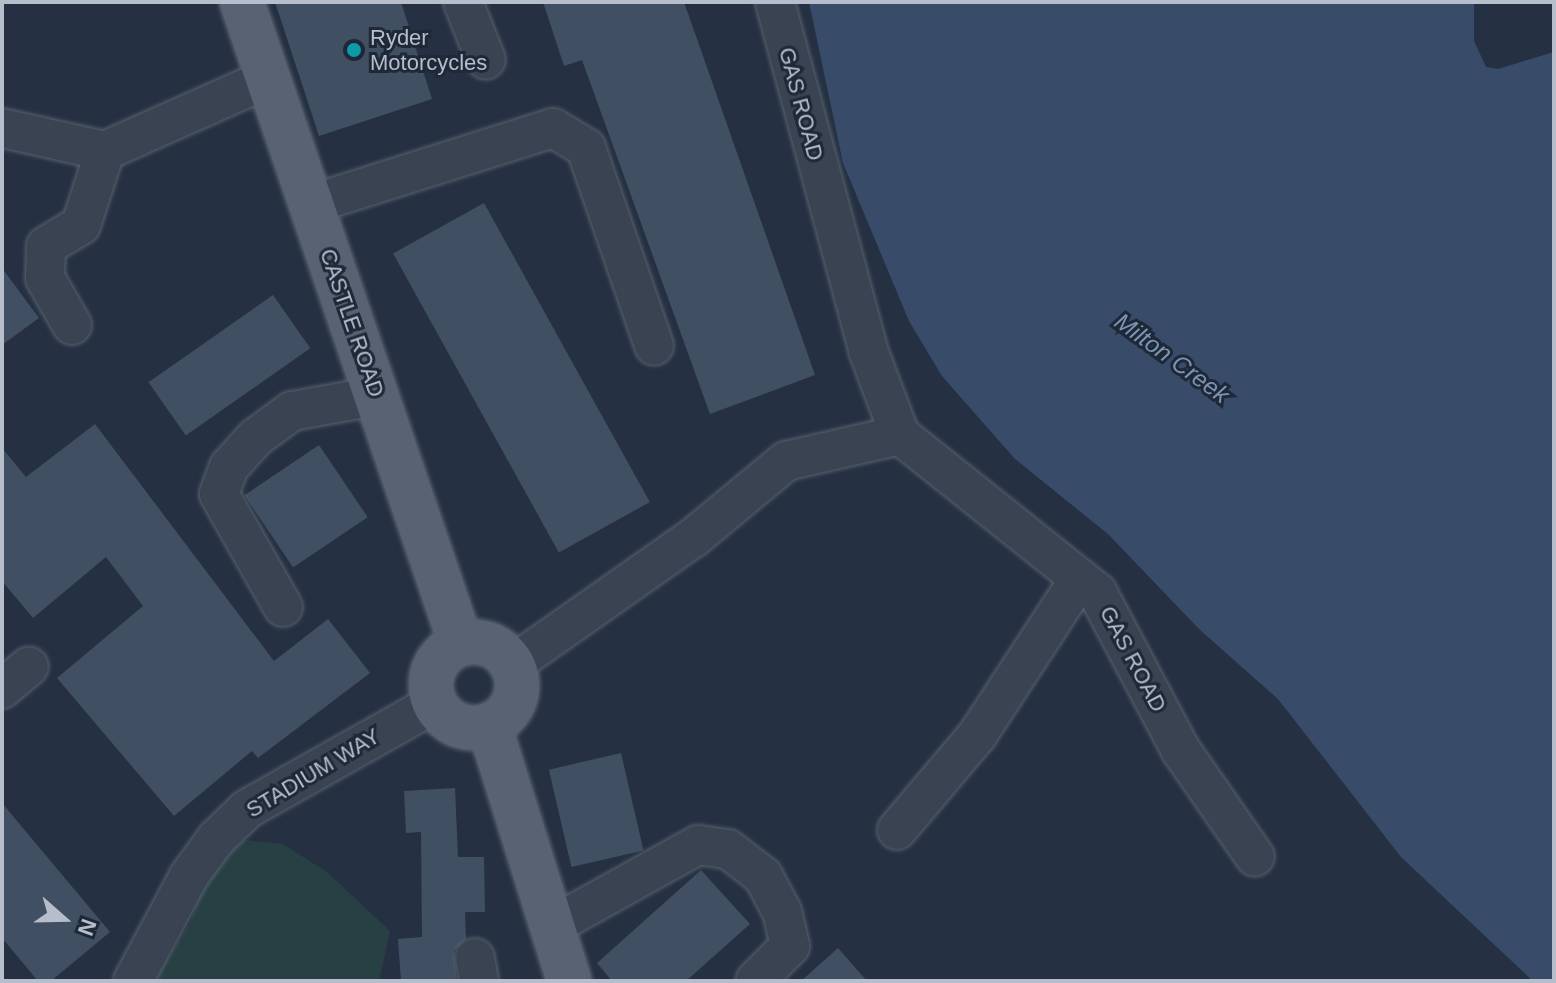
<!DOCTYPE html>
<html>
<head>
<meta charset="utf-8">
<style>
  body { margin:0 }
  #map { position:relative; width:1556px; height:983px; overflow:hidden; background:#253142; font-family:Arial,sans-serif }
  div>[style] { position:absolute }
  [style*='--x'] { left:calc(var(--x)*1px); top:calc(var(--y)*1px); width:calc(var(--w)*1px); rotate:calc(var(--a)*1deg) }
  .green>* { inset:0; background:#274043 }
  .water>* { inset:0; background:#384c6a }
  .building>* { inset:0; background:#414f62; transform-origin:0 0 }
  .roads { filter:drop-shadow(0 0 2px #57616f) drop-shadow(0 0 2px #57616f) }
  .minor>* { height:38px; margin:-19px; padding:0 19px; transform-origin:19px; border-radius:19px; background:#394352 }
  .major>* { height:44px; margin:-22px; padding:0 22px; transform-origin:22px; border-radius:22px; background:#586272 }
  .major>.ring { margin:-22px; padding:0; box-sizing:content-box; background:none; border:44px solid #586272; border-radius:50% }
  .dots>* { width:22px; height:22px; translate:-50% -50%; box-sizing:border-box; border:4px solid #1e2837; border-radius:50% }
  span { translate:-50% -50%; white-space:nowrap; text-align:center; line-height:1.15; -webkit-text-stroke:6px #1e2837; paint-order:stroke }
  .poi-label { font-size:22px; color:#b6becc }
  .left { translate:0 -50%; text-align:left }
  .street-label { font-size:22px; color:#b6becc }
  .water-label { font-size:24px; color:#7c94b4; font-style:italic }
  .frame { position:absolute; inset:0; border:4px solid #b6becc; pointer-events:none }
  .north { position:absolute; left:24px; top:879px; width:80px; height:80px; -webkit-text-stroke:6px #1e2837; paint-order:stroke; rotate:110deg; font-size:22px; font-weight:700; line-height:32px; text-align:center; color:#b6becc }
  .north::after { content:''; display:block; margin:auto; width:28px; height:36px; background:#b6becc; clip-path:polygon(50% 0,100% 100%,50% 72%,0 100%) }
</style>
</head>
<body>
<div id="map">
  <div class="green">
    <div style="clip-path:polygon(245px 840px,283px 844px,328px 873px,390px 931px,379px 981px,154px 981px,190px 923px,211px 863px)"></div>
  </div>
  <div class="water">
    <div style="clip-path:polygon(809px 2px,1474px 2px,1474px 41px,1486px 67px,1498px 69px,1554px 52px,1554px 981px,1533px 981px,1401px 857px,1278px 699px,1199px 629px,1108px 534px,1015px 459px,942px 376px,909px 321px,843px 163px)"></div>
  </div>
  <div class="building">
    <div style="clip-path:polygon(275px 2px,401px 2px,432px 99px,319px 136px)"></div>
    <div style="clip-path:polygon(543px 2px,684px 2px,815px 375px,710px 414px,582px 60px,564px 66px)"></div>
    <div style="left:484px;top:203px;width:342px;height:104px;rotate:61deg"></div>
    <div style="clip-path:polygon(2px 268px,39px 318px,2px 345px)"></div>
    <div style="left:273px;top:295px;width:65px;height:152px;rotate:55deg"></div>
    <div style="clip-path:polygon(95px 424px,274px 661px,328px 619px,370px 673px,258px 758px,252px 751px,174px 816px,57px 678px,143px 606px,106px 557px,33px 618px,2px 581px,2px 448px,26px 477px)"></div>
    <div style="left:319px;top:445px;width:87px;height:90px;rotate:56deg"></div>
    <div style="left:621px;top:753px;width:100px;height:74px;rotate:77deg"></div>
    <div style="clip-path:polygon(455px 788px,458px 857px,484px 857px,485px 912px,465px 912px,466px 939px,454px 951px,457px 981px,401px 981px,398px 939px,422px 937px,421px 832px,406px 833px,404px 791px)"></div>
    <div style="clip-path:polygon(2px 803px,110px 932px,51px 981px,38px 981px,2px 938px)"></div>
    <div style="clip-path:polygon(701px 870px,750px 924px,686px 981px,612px 981px,597px 963px)"></div>
    <div style="clip-path:polygon(838px 948px,867px 981px,801px 981px)"></div>
  </div>
  <div class="roads">
    <div class="minor">
      <div style="--x:463;--y:2;--w:62;--a:68.4"></div>
      <div style="--x:775;--y:2;--w:360;--a:75"></div>
      <div style="--x:868;--y:350;--w:91;--a:69.4"></div>
      <div style="--x:900;--y:435;--w:252;--a:38.6"></div>
      <div style="--x:1097;--y:592;--w:178;--a:62.1"></div>
      <div style="--x:1180;--y:749;--w:131;--a:55.2"></div>
      <div style="--x:2;--y:128;--w:106;--a:12.6"></div>
      <div style="--x:312;--y:204;--w:253;--a:-17.5"></div>
      <div style="--x:553;--y:128;--w:39;--a:31"></div>
      <div style="--x:586;--y:148;--w:209;--a:71"></div>
      <div style="--x:72;--y:325;--w:54;--a:-119.9"></div>
      <div style="--x:45;--y:278;--w:32;--a:-88"></div>
      <div style="--x:46;--y:246;--w:41;--a:-31"></div>
      <div style="--x:81;--y:225;--w:78;--a:-72"></div>
      <div style="--x:105;--y:151;--w:180;--a:-24"></div>
      <div style="--x:283;--y:607;--w:130;--a:-119.5"></div>
      <div style="--x:219;--y:494;--w:29;--a:-70"></div>
      <div style="--x:229;--y:467;--w:39;--a:-48"></div>
      <div style="--x:255;--y:438;--w:46;--a:-36.1"></div>
      <div style="--x:292;--y:411;--w:85;--a:-10.1"></div>
      <div style="--x:512;--y:665;--w:221;--a:-35.1"></div>
      <div style="--x:693;--y:538;--w:121;--a:-39.6"></div>
      <div style="--x:786;--y:461;--w:117;--a:-12.8"></div>
      <div style="--x:2;--y:689;--w:35;--a:-40"></div>
      <div style="--x:897;--y:830;--w:126;--a:-49.8"></div>
      <div style="--x:978;--y:734;--w:186;--a:-56.8"></div>
      <div style="--x:554;--y:925;--w:165;--a:-29.1"></div>
      <div style="--x:698;--y:845;--w:30;--a:8"></div>
      <div style="--x:728;--y:849;--w:44;--a:37.6"></div>
      <div style="--x:763;--y:876;--w:40;--a:62"></div>
      <div style="--x:782;--y:911;--w:36;--a:77"></div>
      <div style="--x:790;--y:946;--w:49;--a:135"></div>
      <div style="--x:475;--y:958;--w:23;--a:80"></div>
      <div style="--x:133;--y:981;--w:119;--a:-61.9"></div>
      <div style="--x:189;--y:876;--w:46;--a:-53.9"></div>
      <div style="--x:216;--y:839;--w:43;--a:-44.1"></div>
      <div style="--x:247;--y:809;--w:214;--a:-29.4"></div>
    </div>
    <div class="major">
      <div style="--x:242;--y:2;--w:678;--a:71.16"></div>
      <div class="ring" style="left:431px;top:642px;width:42px;height:42px"></div>
      <div style="--x:489;--y:725;--w:268;--a:72.6"></div>
    </div>
  </div>
  <div class="dots">
    <div style="left:354px;top:50px;background:#0f9aa8"></div>
  </div>
  <div class="poi-label">
    <span class="left" style="left:370px;top:50px">Ryder<br>Motorcycles</span>
  </div>
  <div class="street-label">
    <span style="left:801px;top:104px;rotate:75deg">GAS ROAD</span>
    <span style="left:352px;top:323px;rotate:71deg">CASTLE ROAD</span>
    <span style="left:1133px;top:659px;rotate:62deg">GAS ROAD</span>
    <span style="left:313px;top:773px;rotate:-31deg">STADIUM WAY</span>
  </div>
  <div class="water-label">
    <span style="left:1172px;top:358px;rotate:36deg">Milton Creek</span>
  </div>
  <div class="frame"></div>
  <div class="north">N</div>
</div>
</body>
</html>
